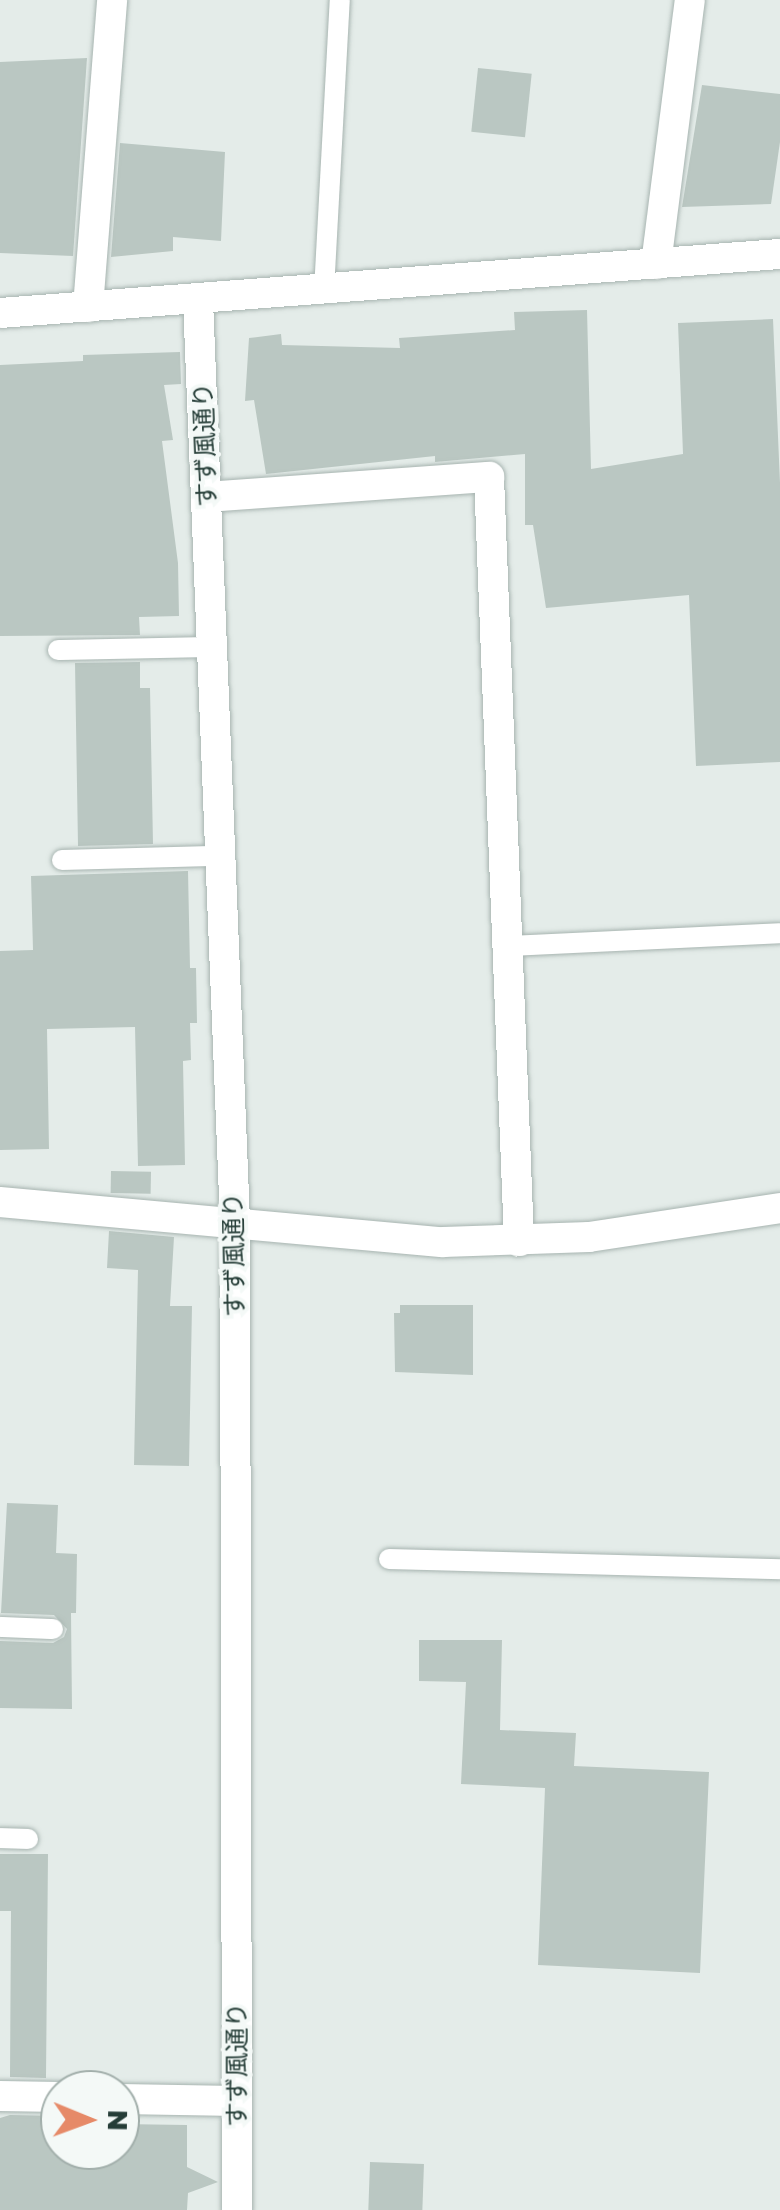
<!DOCTYPE html>
<html>
<head>
<meta charset="utf-8">
<style>
  body { margin:0 }
  #map { position:relative; width:780px; height:2210px; overflow:hidden; background:#e4ece9; font-family:"Golos Text","Noto Sans JP",sans-serif }
  div>[style] { position:absolute }
  [style*='--x'] { left:calc(var(--x)*1px); top:calc(var(--y)*1px); width:calc(var(--w)*1px); rotate:calc(var(--a)*1deg) }
  .building>* { inset:0; background:#bac7c2; transform-origin:0 0 }
  .roads { filter:drop-shadow(0 0 2px #a7b4b0) drop-shadow(0 0 2px #a7b4b0) }
  .lane>* { height:20px; margin:-10px; padding:0 10px; transform-origin:10px; border-radius:10px; background:#fff }
  .street>* { height:30px; margin:-15px; padding:0 15px; transform-origin:15px; border-radius:15px; background:#fff }
  .secondary>* { height:30px; margin:-15px; padding:0 15px; transform-origin:15px; border-radius:15px; background:#fff }
  span { translate:-50% -50%; white-space:nowrap; text-align:center; line-height:1.15; -webkit-text-stroke:8px #f4f9f7; paint-order:stroke }
  .street-label { font-size:25px; color:#253d37 }
  .north { position:absolute; left:40px; top:2070px; width:100px; height:100px; box-sizing:border-box; background:#f4f9f7; border:2px solid #a1aeaa; border-radius:50%; rotate:91deg; font-size:28px; font-weight:700; line-height:40px; text-align:center; color:#253d37 }
  .north::after { content:''; display:block; margin:auto; width:35px; height:45px; background:#e68a68; clip-path:polygon(50% 0,100% 100%,50% 72%,0 100%) }
</style>
</head>
<body>
<div id="map">
  <div class="building">
    <div style="clip-path:polygon(87px 58px,73px 256px,0 253px,0 62px)"></div>
    <div style="left:478px;top:68px;width:54px;height:64px;rotate:6deg"></div>
    <div style="clip-path:polygon(702px 85px,780px 94px,780px 142px,771px 204px,682px 207px)"></div>
    <div style="clip-path:polygon(120px 143px,225px 152px,221px 241px,173px 237px,173px 251px,111px 257px)"></div>
    <div style="clip-path:polygon(587px 310px,591px 469px,683px 454px,678px 323px,773px 319px,780px 483px,780px 762px,696px 766px,689px 595px,546px 608px,533px 525px,525px 525px,525px 454px,435px 462px,435px 456px,266px 474px,254px 400px,245px 401px,249px 338px,281px 334px,282px 345px,400px 348px,399px 338px,515px 330px,514px 312px)"></div>
    <div style="clip-path:polygon(180px 352px,181px 384px,164px 385px,173px 440px,162px 441px,178px 563px,179px 616px,139px 617px,140px 635px,0 636px,0 365px,83px 361px,83px 355px)"></div>
    <div style="clip-path:polygon(140px 662px,140px 688px,150px 688px,153px 844px,78px 846px,75px 663px)"></div>
    <div style="clip-path:polygon(188px 871px,190px 968px,196px 968px,197px 1023px,190px 1023px,191px 1060px,183px 1061px,185px 1165px,138px 1166px,135px 1027px,47px 1029px,49px 1149px,0 1150px,0 951px,33px 950px,31px 876px)"></div>
    <div style="left:111px;top:1171px;width:40px;height:22px;rotate:1deg"></div>
    <div style="clip-path:polygon(109px 1231px,174px 1237px,170px 1306px,192px 1306px,189px 1466px,134px 1465px,138px 1270px,107px 1268px)"></div>
    <div style="clip-path:polygon(400px 1305px,473px 1305px,473px 1375px,395px 1372px,394px 1313px,400px 1313px)"></div>
    <div style="clip-path:polygon(7px 1503px,58px 1505px,56px 1553px,77px 1554px,76px 1613px,71px 1613px,72px 1709px,0 1708px,0 1641px,53px 1643px,64px 1637px,67px 1629px,54px 1615px,1px 1613px)"></div>
    <div style="clip-path:polygon(419px 1640px,502px 1640px,500px 1730px,576px 1733px,574px 1766px,709px 1772px,700px 1973px,538px 1965px,545px 1788px,461px 1784px,466px 1682px,419px 1681px)"></div>
    <div style="clip-path:polygon(0 1854px,48px 1854px,46px 2078px,10px 2077px,11px 1911px,0 1911px)"></div>
    <div style="clip-path:polygon(10px 2115px,60px 2116px,60px 2150px,120px 2150px,120px 2124px,187px 2125px,187px 2167px,218px 2182px,188px 2193px,187px 2210px,0 2210px,0 2118px)"></div>
    <div style="left:370px;top:2162px;width:54px;height:48px;rotate:2deg"></div>
  </div>
  <div class="roads">
    <div class="lane">
      <div style="--x:324;--y:291;--w:291;--a:-86.9"></div>
      <div style="--x:58;--y:650;--w:154;--a:-1.1"></div>
      <div style="--x:62;--y:860;--w:158;--a:-1.5"></div>
      <div style="--x:509;--y:946;--w:271;--a:-2.7"></div>
      <div style="--x:389;--y:1559;--w:391;--a:1.5"></div>
      <div style="--x:0;--y:1627;--w:53;--a:2.2"></div>
      <div style="--x:0;--y:1838;--w:28;--a:2"></div>
    </div>
    <div class="street">
      <div style="--x:656;--y:264;--w:266;--a:-82.7"></div>
      <div style="--x:198;--y:300;--w:922;--a:87.7"></div>
      <div style="--x:235;--y:1221;--w:989;--a:89.88"></div>
      <div style="--x:88;--y:307;--w:308;--a:-85.5"></div>
      <div style="--x:207;--y:497;--w:283;--a:-4.1"></div>
      <div style="--x:489;--y:477;--w:765;--a:87.75"></div>
      <div style="--x:0;--y:1202;--w:445;--a:5.2"></div>
      <div style="--x:443;--y:1242;--w:146;--a:-2"></div>
      <div style="--x:589;--y:1237;--w:193;--a:-8.6"></div>
      <div style="--x:0;--y:2096;--w:60;--a:1"></div>
      <div style="--x:120;--y:2099;--w:117;--a:1"></div>
    </div>
    <div class="secondary">
      <div style="--x:0;--y:313;--w:782;--a:-4.33"></div>
    </div>
  </div>
  <div class="street-label">
    <span style="left:205px;top:445px;rotate:-92deg">すず風通り</span>
    <span style="left:234px;top:1255px;rotate:-91deg">すず風通り</span>
    <span style="left:237px;top:2065px;rotate:-90deg">すず風通り</span>
  </div>
  <div class="north">N</div>
</div>
</body>
</html>
